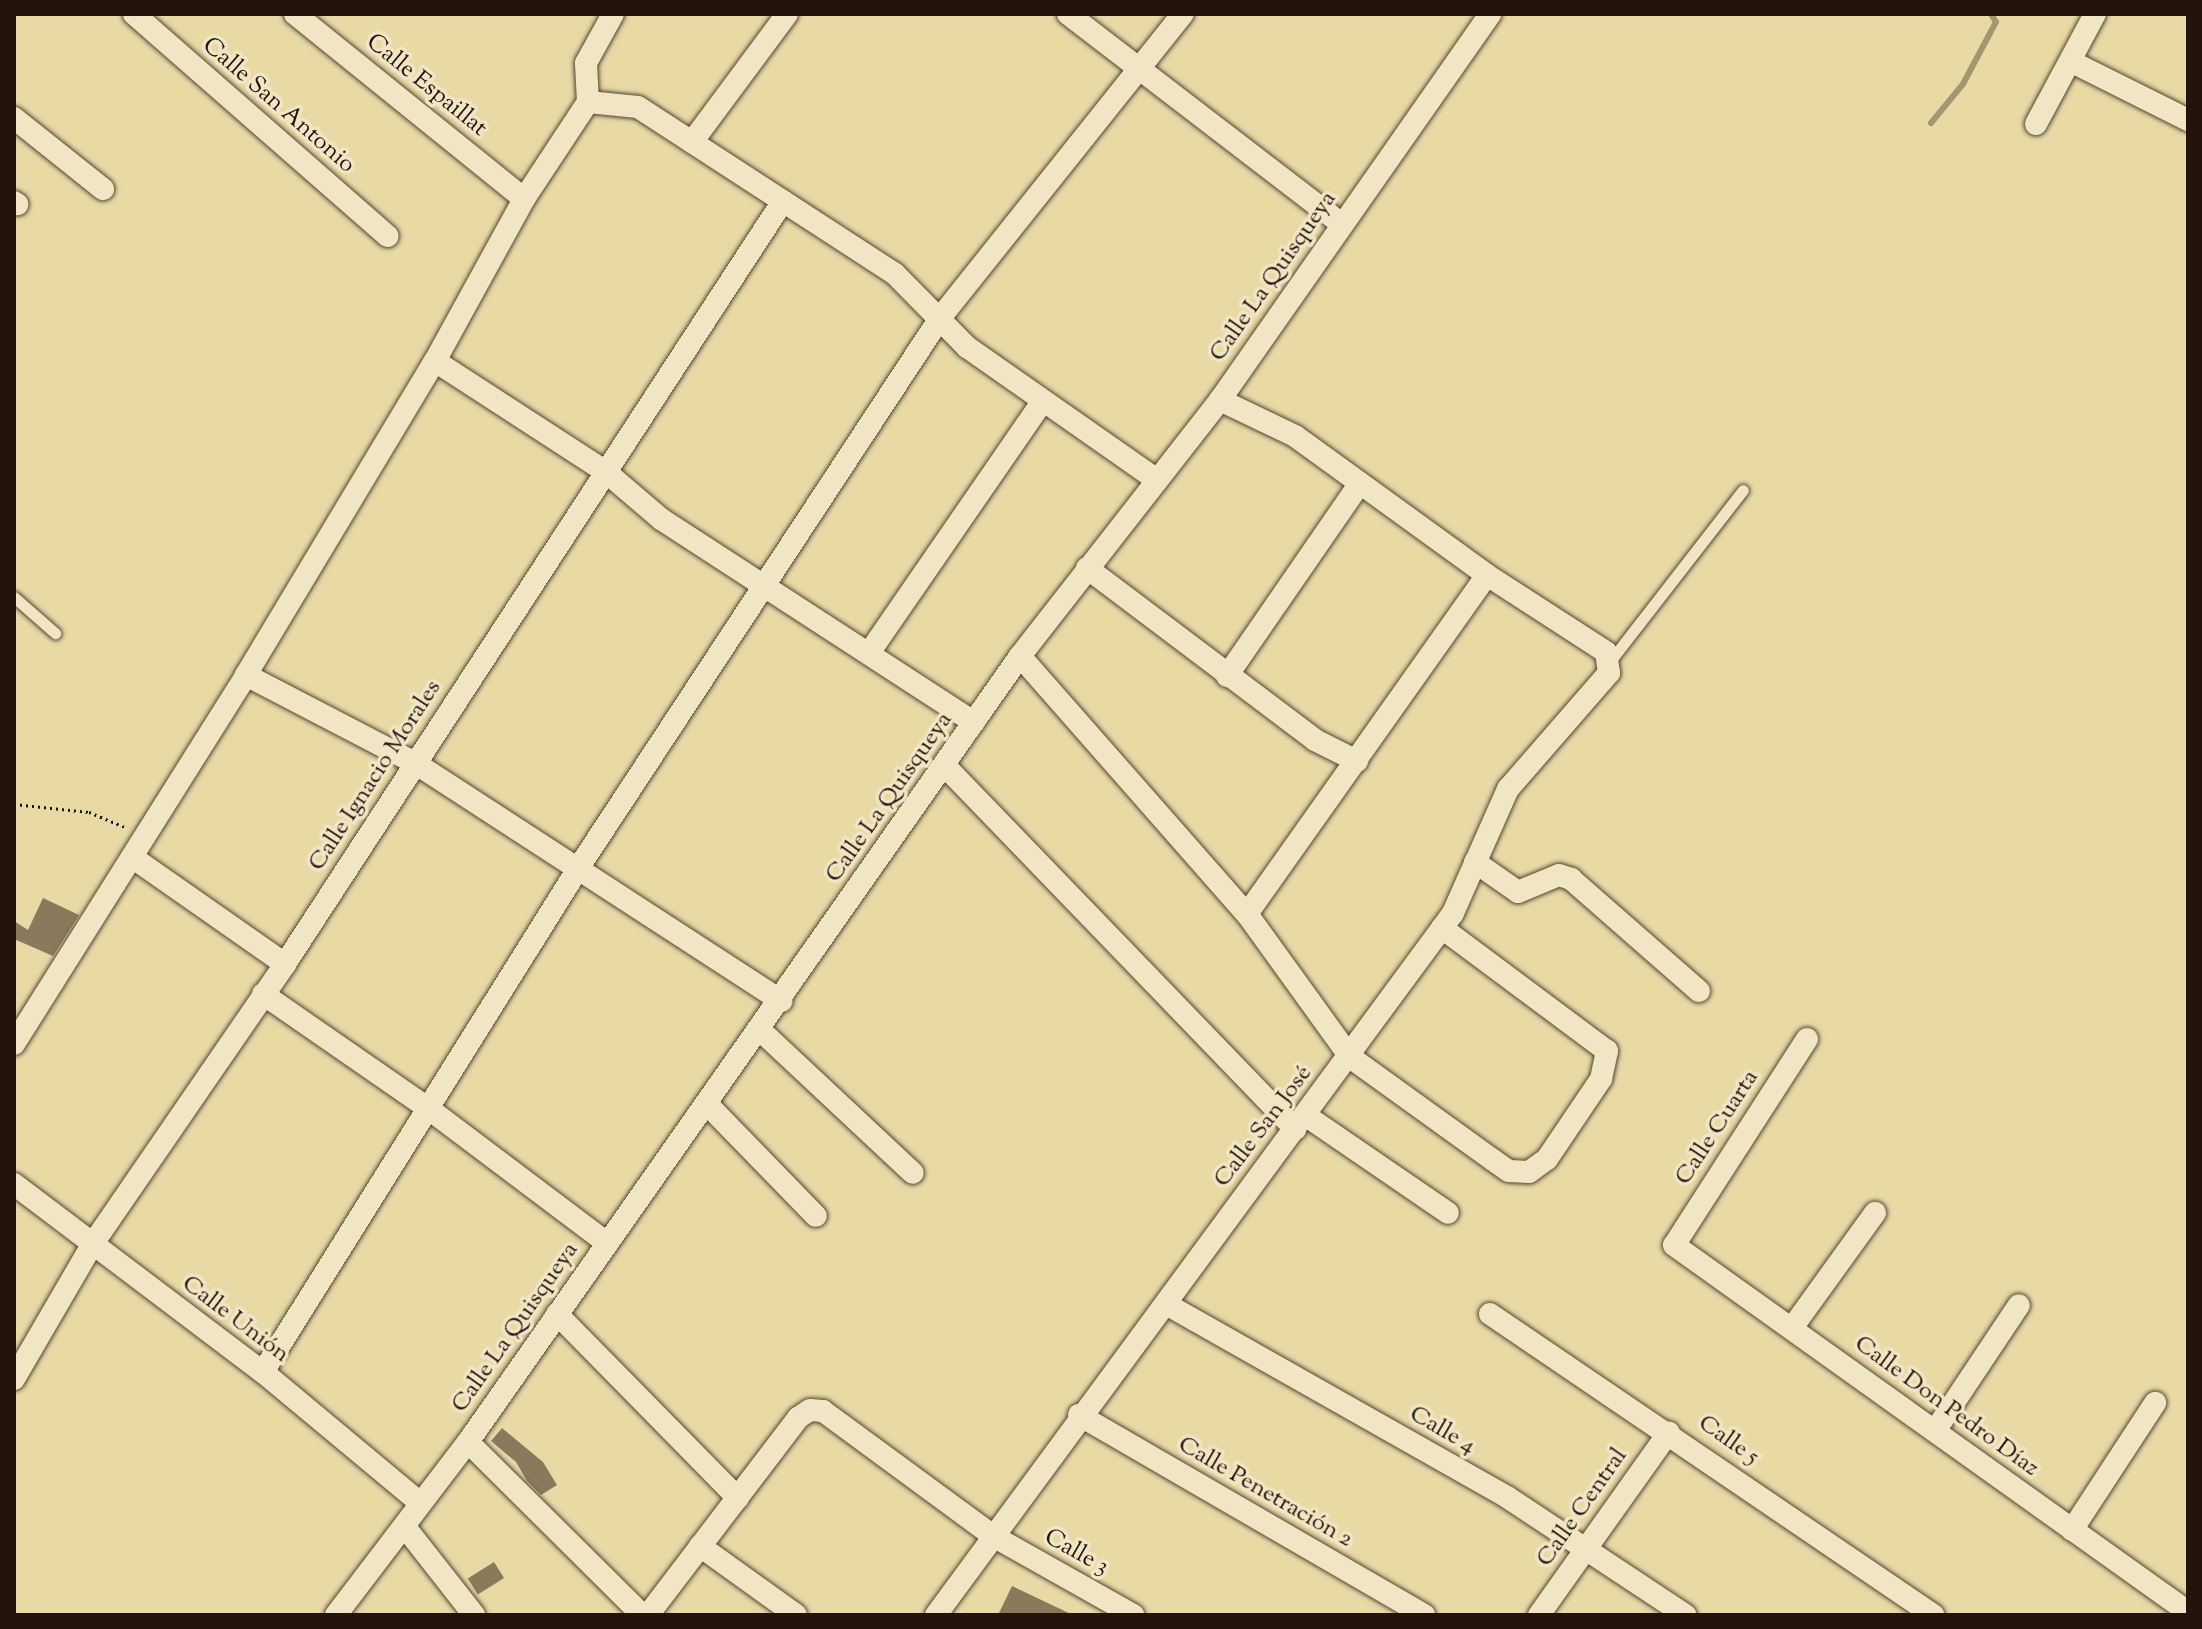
<!DOCTYPE html>
<html>
<head>
<meta charset="utf-8">
<style>
  body { margin:0 }
  #map { position:relative; width:2202px; height:1629px; overflow:hidden; background:#e8d9a5; font-family:"Sorts Mill Goudy",serif }
  div>[style] { position:absolute }
  [style*='--x'] { left:calc(var(--x)*1px); top:calc(var(--y)*1px); width:calc(var(--w)*1px); rotate:calc(var(--a)*1deg) }
  .stream>* { height:6px; margin:-3px; padding:0 3px; transform-origin:3px; border-radius:3px; background:#a59671 }
  .building>* { inset:0; background:#8a7a5c; transform-origin:0 0 }
  .path>* { height:3px; margin-top:-1.5px; transform-origin:0; background:repeating-linear-gradient(90deg,#24130d 0 2px,transparent 0 6px) }
  .roads { filter:drop-shadow(0 0 2px #543) drop-shadow(0 0 2px #543) }
  .lane>* { height:11px; margin:-5.5px; padding:0 5.5px; transform-origin:5.5px; border-radius:5.5px; background:#f0e6c4 }
  .street>* { height:22px; margin:-11px; padding:0 11px; transform-origin:11px; border-radius:11px; background:#f0e6c4 }
  span { translate:-50% -50%; white-space:nowrap; text-align:center; line-height:1.15; -webkit-text-stroke:7px #f0e6c4; paint-order:stroke }
  .street-label { font-size:24px; color:#24130d }
  .frame { position:absolute; inset:0; border:16px solid #24130d; pointer-events:none }
</style>
</head>
<body>
<div id="map">
  <div class="stream">
    <div style="--x:1931;--y:123;--w:50;--a:-50.6"></div>
    <div style="--x:1963;--y:84;--w:70;--a:-62"></div>
    <div style="--x:1996;--y:22;--w:9;--a:-122"></div>
  </div>
  <div class="building">
    <div style="clip-path:polygon(43px 898px,79px 915px,53px 956px,14px 939px,14px 921px,28px 930px)"></div>
    <div style="clip-path:polygon(502px 1428px,543px 1462px,557px 1485px,541px 1495px,527px 1481px,516px 1462px,491px 1441px)"></div>
    <div style="left:494px;top:1562px;width:19px;height:31px;rotate:58deg"></div>
    <div style="clip-path:polygon(1012px 1586px,1073px 1615px,998px 1615px)"></div>
  </div>
  <div class="path">
    <div style="--x:14;--y:804;--w:75;--a:6.1"></div>
    <div style="--x:89;--y:812;--w:41;--a:22.8"></div>
  </div>
  <div class="roads">
    <div class="lane">
      <div style="--x:14;--y:597;--w:55;--a:41.3"></div>
      <div style="--x:1611;--y:660;--w:215;--a:-52.2"></div>
    </div>
    <div class="street">
      <div style="--x:134;--y:14;--w:337;--a:41.2"></div>
      <div style="--x:295;--y:14;--w:294;--a:38.9"></div>
      <div style="--x:1068;--y:14;--w:345;--a:37.5"></div>
      <div style="--x:2072;--y:62;--w:130;--a:26.6"></div>
      <div style="--x:588;--y:102;--w:39;--a:-93"></div>
      <div style="--x:586;--y:63;--w:56;--a:-61.1"></div>
      <div style="--x:14;--y:118;--w:114;--a:38.6"></div>
      <div style="--x:2036;--y:124;--w:125;--a:-61.8"></div>
      <div style="--x:692;--y:142;--w:159;--a:-53.4"></div>
      <div style="--x:14;--y:202;--w:4;--a:34"></div>
      <div style="--x:435;--y:361;--w:204;--a:33"></div>
      <div style="--x:606;--y:472;--w:72;--a:40.5"></div>
      <div style="--x:661;--y:519;--w:373;--a:33"></div>
      <div style="--x:1220;--y:400;--w:83;--a:25.6"></div>
      <div style="--x:1295;--y:436;--w:237;--a:35.9"></div>
      <div style="--x:1487;--y:575;--w:415;--a:125.3"></div>
      <div style="--x:1087;--y:568;--w:286;--a:37"></div>
      <div style="--x:1315;--y:740;--w:47;--a:26.6"></div>
      <div style="--x:869;--y:653;--w:306;--a:-55.4"></div>
      <div style="--x:1020;--y:656;--w:344;--a:48.7"></div>
      <div style="--x:1247;--y:914;--w:176;--a:54.2"></div>
      <div style="--x:1350;--y:1057;--w:176;--a:35.8"></div>
      <div style="--x:1493;--y:1160;--w:19;--a:35"></div>
      <div style="--x:1509;--y:1171;--w:20;--a:3"></div>
      <div style="--x:1529;--y:1172;--w:22;--a:-36"></div>
      <div style="--x:1547;--y:1159;--w:97;--a:-56"></div>
      <div style="--x:1601;--y:1079;--w:29;--a:-78"></div>
      <div style="--x:1607;--y:1051;--w:206;--a:-143.3"></div>
      <div style="--x:246;--y:675;--w:191;--a:27.5"></div>
      <div style="--x:415;--y:763;--w:437;--a:33"></div>
      <div style="--x:1227;--y:676;--w:234;--a:-55.4"></div>
      <div style="--x:944;--y:765;--w:506;--a:46.04"></div>
      <div style="--x:132;--y:857;--w:187;--a:35"></div>
      <div style="--x:1475;--y:862;--w:52;--a:34.9"></div>
      <div style="--x:1518;--y:892;--w:44;--a:-22.5"></div>
      <div style="--x:1559;--y:875;--w:13;--a:18"></div>
      <div style="--x:1571;--y:879;--w:170;--a:41.2"></div>
      <div style="--x:263;--y:994;--w:202;--a:34.7"></div>
      <div style="--x:429;--y:1109;--w:223;--a:37"></div>
      <div style="--x:760;--y:1030;--w:209;--a:43.1"></div>
      <div style="--x:1807;--y:1039;--w:245;--a:122.8"></div>
      <div style="--x:1674;--y:1245;--w:632;--a:35.53"></div>
      <div style="--x:14;--y:1044;--w:436;--a:-57.8"></div>
      <div style="--x:246;--y:675;--w:366;--a:-59"></div>
      <div style="--x:435;--y:361;--w:185;--a:-61.2"></div>
      <div style="--x:524;--y:199;--w:116;--a:-56.6"></div>
      <div style="--x:588;--y:102;--w:50;--a:5.7"></div>
      <div style="--x:638;--y:107;--w:306;--a:33"></div>
      <div style="--x:895;--y:274;--w:103;--a:45.4"></div>
      <div style="--x:967;--y:347;--w:232;--a:35"></div>
      <div style="--x:707;--y:1104;--w:156;--a:45.8"></div>
      <div style="--x:1305;--y:1115;--w:173;--a:34.4"></div>
      <div style="--x:14;--y:1184;--w:312;--a:37.1"></div>
      <div style="--x:263;--y:1372;--w:204;--a:39.8"></div>
      <div style="--x:1166;--y:1304;--w:392;--a:29.5"></div>
      <div style="--x:1507;--y:1497;--w:214;--a:33.5"></div>
      <div style="--x:557;--y:1314;--w:258;--a:45.5"></div>
      <div style="--x:1490;--y:1314;--w:536;--a:34.19"></div>
      <div style="--x:1792;--y:1328;--w:142;--a:-54.2"></div>
      <div style="--x:263;--y:1372;--w:596;--a:-57.96"></div>
      <div style="--x:579;--y:867;--w:657;--a:-56.67"></div>
      <div style="--x:940;--y:318;--w:389;--a:-51.4"></div>
      <div style="--x:14;--y:1379;--w:155;--a:-59.8"></div>
      <div style="--x:92;--y:1245;--w:341;--a:-55.5"></div>
      <div style="--x:285;--y:964;--w:911;--a:-56.87"></div>
      <div style="--x:1079;--y:1415;--w:399;--a:30.1"></div>
      <div style="--x:1935;--y:1431;--w:151;--a:-56.3"></div>
      <div style="--x:468;--y:1442;--w:245;--a:44.8"></div>
      <div style="--x:405;--y:1527;--w:112;--a:51.9"></div>
      <div style="--x:2072;--y:1530;--w:152;--a:-56.8"></div>
      <div style="--x:700;--y:1546;--w:118;--a:35.7"></div>
      <div style="--x:336;--y:1615;--w:218;--a:-52.7"></div>
      <div style="--x:468;--y:1442;--w:960;--a:-54.92"></div>
      <div style="--x:1020;--y:656;--w:325;--a:-52"></div>
      <div style="--x:1220;--y:400;--w:471;--a:-55"></div>
      <div style="--x:648;--y:1615;--w:248;--a:-52.7"></div>
      <div style="--x:798;--y:1418;--w:14;--a:-34"></div>
      <div style="--x:810;--y:1410;--w:13;--a:4"></div>
      <div style="--x:823;--y:1411;--w:211;--a:36.3"></div>
      <div style="--x:993;--y:1536;--w:161;--a:29.4"></div>
      <div style="--x:936;--y:1615;--w:872;--a:-53.63"></div>
      <div style="--x:1453;--y:913;--w:136;--a:-66.1"></div>
      <div style="--x:1508;--y:789;--w:154;--a:-49"></div>
      <div style="--x:1609;--y:673;--w:21;--a:-98"></div>
      <div style="--x:1606;--y:652;--w:142;--a:-147.1"></div>
      <div style="--x:1539;--y:1615;--w:224;--a:-54.6"></div>
    </div>
  </div>
  <div class="street-label">
    <span style="left:426px;top:86px;rotate:39deg">Calle Espaillat</span>
    <span style="left:278px;top:106px;rotate:41deg">Calle San Antonio</span>
    <span style="left:1274px;top:277px;rotate:-55deg">Calle La Quisqueya</span>
    <span style="left:376px;top:776px;rotate:-57deg">Calle Ignacio Morales</span>
    <span style="left:890px;top:798px;rotate:-55deg">Calle La Quisqueya</span>
    <span style="left:1264px;top:1127px;rotate:-53deg">Calle San José</span>
    <span style="left:1718px;top:1128px;rotate:-57deg">Calle Cuarta</span>
    <span style="left:235px;top:1320px;rotate:37deg">Calle Unión</span>
    <span style="left:516px;top:1328px;rotate:-55deg">Calle La Quisqueya</span>
    <span style="left:1946px;top:1407px;rotate:36deg">Calle Don Pedro Díaz</span>
    <span style="left:1442px;top:1431px;rotate:30deg">Calle 4</span>
    <span style="left:1728px;top:1441px;rotate:35deg">Calle 5</span>
    <span style="left:1265px;top:1493px;rotate:30deg">Calle Penetración 2</span>
    <span style="left:1583px;top:1508px;rotate:-55deg">Calle Central</span>
    <span style="left:1076px;top:1553px;rotate:29deg">Calle 3</span>
  </div>
  <div class="frame"></div>
</div>
</body>
</html>
